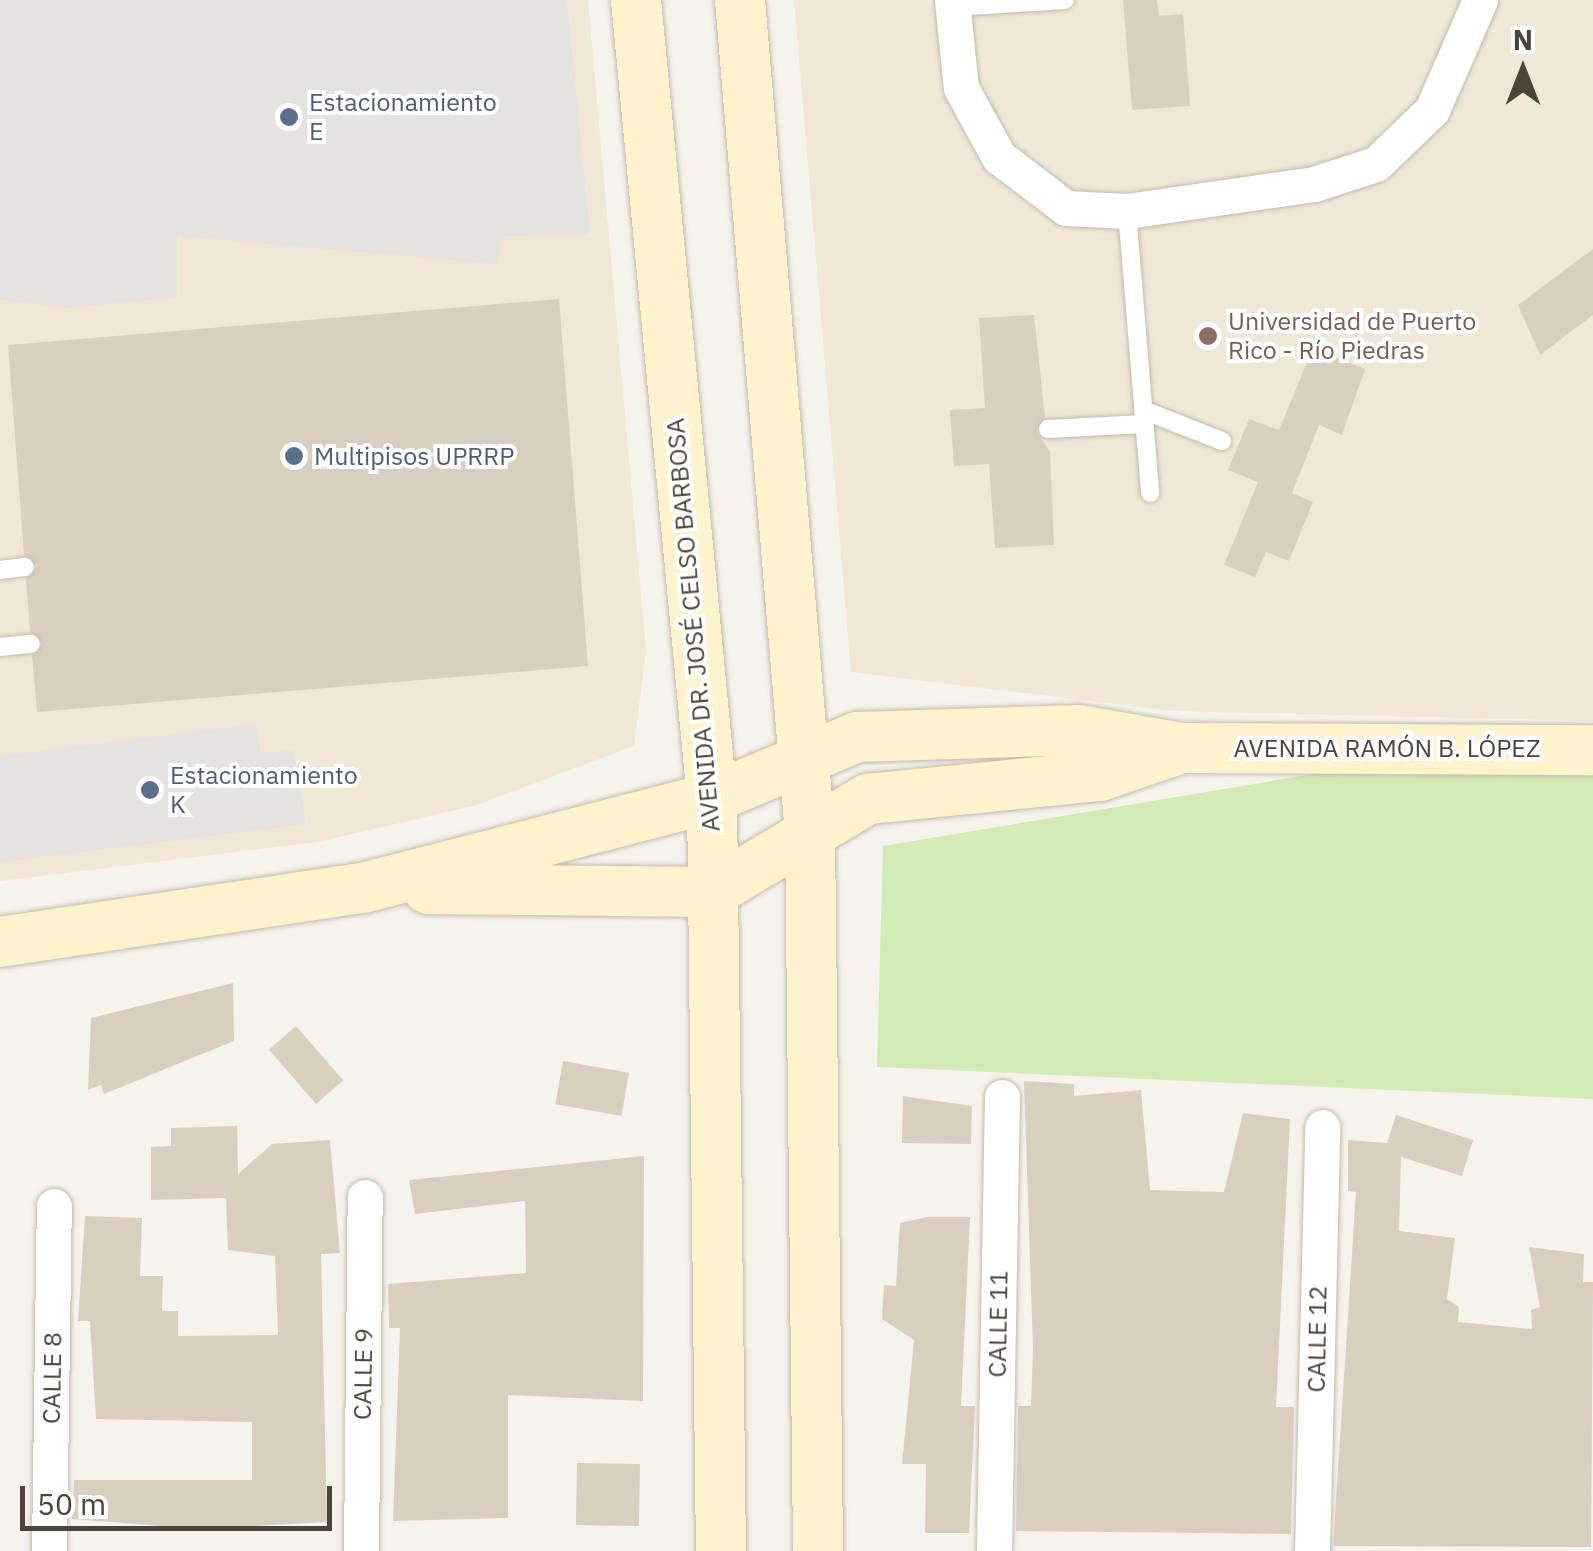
<!DOCTYPE html>
<html>
<head>
<meta charset="utf-8">
<style>
  body { margin:0 }
  #map { position:relative; width:1593px; height:1551px; overflow:hidden; background:#f6f3ec; font-family:"IBM Plex Sans",sans-serif }
  div>[style] { position:absolute }
  [style*='--x'] { left:calc(var(--x)*1px); top:calc(var(--y)*1px); width:calc(var(--w)*1px); rotate:calc(var(--a)*1deg) }
  .education>* { inset:0; background:#efe8d6 }
  .green>* { inset:0; background:#d2eab5 }
  .parking>* { inset:0; background:#e5e3e0 }
  .building>* { inset:0; background:#d8cfc1; transform-origin:0 0 }
  .roads { filter:drop-shadow(0 0 2px #c2bbae) drop-shadow(0 0 2px #c2bbae) }
  .lane>* { height:18px; margin:-9px; padding:0 9px; transform-origin:9px; border-radius:9px; background:#fff }
  .street>* { height:35px; margin:-17.5px; padding:0 17.5px; transform-origin:17.5px; border-radius:17.5px; background:#fff }
  .secondary>* { height:50px; margin:-25px; padding:0 25px; transform-origin:25px; border-radius:25px; background:#fff3cd }
  .dots>* { width:28px; height:28px; translate:-50% -50%; box-sizing:border-box; border:5px solid #fff; border-radius:50% }
  span { translate:-50% -50%; white-space:nowrap; text-align:center; line-height:1.15; -webkit-text-stroke:8px #fff; paint-order:stroke }
  .service-label { font-size:25px; color:#4e5e75 }
  .left { translate:0 -50%; text-align:left }
  .education-label { font-size:25px; color:#785e54 }
  .street-label { font-size:25px; color:#4b4439 }
  .north { position:absolute; left:1473px; top:20px; width:100px; height:100px; -webkit-text-stroke:8px #fff; paint-order:stroke; rotate:0deg; font-size:28px; font-weight:700; line-height:40px; text-align:center; color:#4b4439 }
  .north::after { content:''; display:block; margin:auto; width:35px; height:45px; background:#4b4439; clip-path:polygon(50% 0,100% 100%,50% 72%,0 100%) }
  .scale { position:absolute; left:20px; top:1486px; width:312px; height:45px; box-sizing:border-box; border:5px solid #4b4439; border-top:0; padding-left:12px; font-size:30px; line-height:35px; white-space:nowrap; color:#4b4439; -webkit-text-stroke:8px #fff; paint-order:stroke }
</style>
</head>
<body>
<div id="map">
  <div class="education">
    <div style="clip-path:polygon(0 0,588px 0,646px 650px,634px 746px,477px 805px,318px 842px,0 881px)"></div>
    <div style="clip-path:polygon(794px 0,1593px 0,1593px 721px,1172px 711px,851px 672px)"></div>
  </div>
  <div class="green">
    <div style="clip-path:polygon(1344px 769px,1593px 771px,1593px 1099px,877px 1067px,883px 846px)"></div>
  </div>
  <div class="parking">
    <div style="clip-path:polygon(0 0,567px 0,590px 234px,504px 236px,497px 264px,177px 236px,177px 297px,70px 308px,0 300px)"></div>
    <div style="clip-path:polygon(256px 724px,261px 753px,294px 750px,306px 824px,0 862px,0 756px)"></div>
  </div>
  <div class="building">
    <div style="clip-path:polygon(1123px 0,1157px 0,1159px 16px,1183px 14px,1190px 106px,1132px 110px)"></div>
    <div style="clip-path:polygon(1593px 249px,1593px 315px,1540px 355px,1518px 305px)"></div>
    <div style="clip-path:polygon(559px 299px,588px 666px,37px 712px,32px 656px,43px 644px,30px 632px,26px 579px,37px 566px,24px 555px,8px 345px)"></div>
    <div style="clip-path:polygon(1034px 315px,1045px 417px,1036px 431px,1050px 452px,1054px 545px,995px 548px,989px 464px,954px 466px,950px 410px,985px 408px,979px 318px)"></div>
    <div style="clip-path:polygon(1313px 348px,1365px 369px,1342px 435px,1319px 425px,1292px 493px,1313px 502px,1289px 561px,1266px 552px,1255px 577px,1224px 565px,1258px 482px,1228px 470px,1249px 419px,1279px 430px)"></div>
    <div style="clip-path:polygon(233px 983px,234px 1041px,104px 1094px,101px 1085px,88px 1090px,91px 1018px)"></div>
    <div style="left:296px;top:1026px;width:72px;height:36px;rotate:49deg"></div>
    <div style="left:563px;top:1061px;width:67px;height:44px;rotate:10deg"></div>
    <div style="clip-path:polygon(1024px 1081px,1074px 1084px,1074px 1096px,1141px 1090px,1150px 1190px,1224px 1192px,1243px 1113px,1290px 1119px,1276px 1407px,1294px 1407px,1291px 1534px,1016px 1531px,1018px 1406px,1031px 1406px,1033px 1349px)"></div>
    <div style="clip-path:polygon(903px 1096px,972px 1106px,971px 1144px,902px 1143px)"></div>
    <div style="clip-path:polygon(1396px 1115px,1473px 1140px,1462px 1176px,1401px 1157px,1399px 1231px,1455px 1238px,1447px 1299px,1459px 1307px,1458px 1322px,1532px 1329px,1531px 1310px,1540px 1307px,1529px 1247px,1584px 1254px,1583px 1282px,1593px 1282px,1591px 1547px,1333px 1546px,1356px 1192px,1348px 1191px,1348px 1140px,1387px 1143px)"></div>
    <div style="clip-path:polygon(237px 1126px,238px 1174px,272px 1144px,330px 1140px,340px 1253px,321px 1254px,327px 1522px,200px 1529px,72px 1519px,74px 1480px,252px 1480px,252px 1422px,96px 1419px,90px 1321px,78px 1321px,85px 1216px,142px 1218px,140px 1276px,163px 1276px,162px 1311px,178px 1311px,178px 1336px,278px 1335px,275px 1256px,228px 1250px,226px 1198px,151px 1200px,151px 1147px,171px 1146px,171px 1128px)"></div>
    <div style="clip-path:polygon(644px 1156px,643px 1401px,508px 1395px,508px 1518px,393px 1521px,400px 1328px,389px 1328px,388px 1284px,526px 1273px,525px 1201px,415px 1214px,409px 1180px)"></div>
    <div style="clip-path:polygon(927px 1217px,970px 1217px,961px 1406px,975px 1406px,969px 1533px,925px 1533px,926px 1464px,902px 1464px,914px 1340px,882px 1319px,884px 1285px,896px 1286px,900px 1223px)"></div>
    <div style="left:577px;top:1463px;width:63px;height:62px;rotate:1deg"></div>
  </div>
  <div class="roads">
    <div class="lane">
      <div style="--x:952;--y:7;--w:113;--a:-3.5"></div>
      <div style="--x:1127;--y:211;--w:283;--a:85.3"></div>
      <div style="--x:1143;--y:410;--w:85;--a:21.4"></div>
      <div style="--x:1048;--y:429;--w:96;--a:-3"></div>
      <div style="--x:0;--y:570;--w:25;--a:-7"></div>
      <div style="--x:0;--y:647;--w:31;--a:-6"></div>
    </div>
    <div class="street">
      <div style="--x:952;--y:0;--w:88;--a:84.2"></div>
      <div style="--x:961;--y:88;--w:79;--a:61.2"></div>
      <div style="--x:999;--y:157;--w:84;--a:37.3"></div>
      <div style="--x:1066;--y:208;--w:61;--a:2.8"></div>
      <div style="--x:1127;--y:211;--w:189;--a:-8.2"></div>
      <div style="--x:1314;--y:184;--w:65;--a:-17.9"></div>
      <div style="--x:1376;--y:164;--w:78;--a:-44"></div>
      <div style="--x:1432;--y:110;--w:120;--a:-66.4"></div>
      <div style="--x:49;--y:1551;--w:345;--a:-89.2"></div>
      <div style="--x:361;--y:1551;--w:354;--a:-89.4"></div>
      <div style="--x:994;--y:1551;--w:454;--a:-89"></div>
      <div style="--x:1312;--y:1551;--w:424;--a:-88.6"></div>
    </div>
    <div class="secondary">
      <div style="--x:636;--y:0;--w:802;--a:84.56"></div>
      <div style="--x:712;--y:798;--w:753;--a:89.32"></div>
      <div style="--x:740;--y:0;--w:836;--a:85.2"></div>
      <div style="--x:810;--y:833;--w:718;--a:89.36"></div>
      <div style="--x:428;--y:889;--w:284;--a:0.6"></div>
      <div style="--x:712;--y:892;--w:182;--a:-30.8"></div>
      <div style="--x:868;--y:799;--w:233;--a:-5.7"></div>
      <div style="--x:1100;--y:776;--w:80;--a:-18.9"></div>
      <div style="--x:0;--y:942;--w:367;--a:-8.5"></div>
      <div style="--x:363;--y:888;--w:360;--a:-14.5"></div>
      <div style="--x:712;--y:798;--w:157;--a:-22.8"></div>
      <div style="--x:857;--y:737;--w:222;--a:-1.8"></div>
      <div style="--x:1079;--y:730;--w:105;--a:9.9"></div>
      <div style="--x:1182;--y:748;--w:411;--a:0.3"></div>
    </div>
  </div>
  <div class="dots">
    <div style="left:289px;top:117px;background:#5c6f8a"></div>
    <div style="left:1208px;top:336px;background:#8d6e63"></div>
    <div style="left:294px;top:456px;background:#5c6f8a"></div>
    <div style="left:150px;top:790px;background:#5c6f8a"></div>
  </div>
  <div class="service-label">
    <span class="left" style="left:309px;top:117px">Estacionamiento<br>E</span>
    <span class="left" style="left:314px;top:456px">Multipisos UPRRP</span>
    <span class="left" style="left:170px;top:790px">Estacionamiento<br>K</span>
  </div>
  <div class="education-label">
    <span class="left" style="left:1228px;top:336px">Universidad de Puerto<br>Rico - Río Piedras</span>
  </div>
  <div class="street-label">
    <span style="left:693px;top:625px;rotate:-95deg">AVENIDA DR. JOSÉ CELSO BARBOSA</span>
    <span style="left:1387px;top:748px">AVENIDA RAMÓN B. LÓPEZ</span>
    <span style="left:998px;top:1324px;rotate:-89deg">CALLE 11</span>
    <span style="left:1317px;top:1339px;rotate:-89deg">CALLE 12</span>
    <span style="left:363px;top:1374px;rotate:-89deg">CALLE 9</span>
    <span style="left:52px;top:1378px;rotate:-89deg">CALLE 8</span>
  </div>
  <div class="north">N</div>
  <div class="scale">50 m</div>
</div>
</body>
</html>
